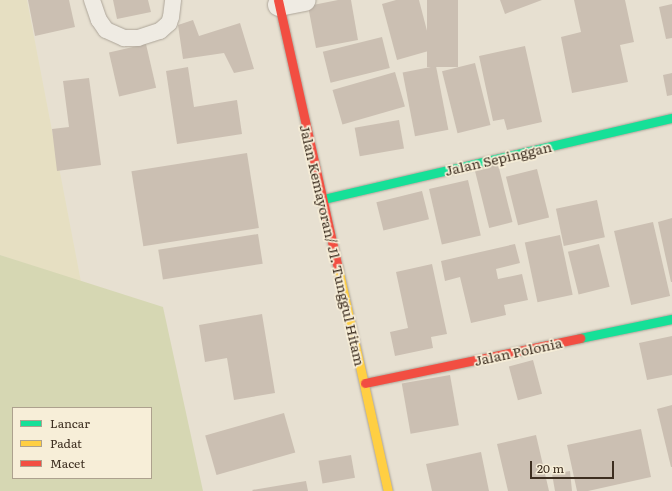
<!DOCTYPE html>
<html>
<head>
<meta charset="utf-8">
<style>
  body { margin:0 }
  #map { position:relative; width:672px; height:491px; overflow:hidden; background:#e7e0d1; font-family:Literata,serif }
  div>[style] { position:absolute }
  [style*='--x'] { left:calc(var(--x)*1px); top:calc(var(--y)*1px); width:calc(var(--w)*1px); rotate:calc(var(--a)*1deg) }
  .farmland>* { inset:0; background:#e6dfc2 }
  .green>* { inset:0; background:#d6d7b3 }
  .building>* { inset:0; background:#cbbfb2; transform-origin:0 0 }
  .roads { filter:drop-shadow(0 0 1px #ada599) drop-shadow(0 0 1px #ada599) }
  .lane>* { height:16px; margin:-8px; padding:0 8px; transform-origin:8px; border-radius:8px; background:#efebe3 }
  .street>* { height:22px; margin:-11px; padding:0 11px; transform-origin:11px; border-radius:11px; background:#efebe3 }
  .fast>* { height:9px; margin:-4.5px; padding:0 4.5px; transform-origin:4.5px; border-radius:4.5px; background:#16e098 }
  .slow>* { height:9px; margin:-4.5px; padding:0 4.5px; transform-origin:4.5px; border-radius:4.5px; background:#ffcf43 }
  .jam>* { height:9px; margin:-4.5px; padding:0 4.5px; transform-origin:4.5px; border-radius:4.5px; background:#f24e42 }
  span { translate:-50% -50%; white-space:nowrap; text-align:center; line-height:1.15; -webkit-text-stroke:3.5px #f7eed8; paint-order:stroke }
  .street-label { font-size:14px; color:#3d2e20 }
  .legend { position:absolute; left:12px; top:407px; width:140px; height:72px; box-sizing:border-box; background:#f7eed8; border:1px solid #ada18e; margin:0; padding:5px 7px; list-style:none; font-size:12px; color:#3d2e20 }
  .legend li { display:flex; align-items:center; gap:8px; height:20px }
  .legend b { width:20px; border:1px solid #ada18e }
  .scale { position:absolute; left:530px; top:461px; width:84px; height:18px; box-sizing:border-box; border:2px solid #3d2e20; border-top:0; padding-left:5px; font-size:12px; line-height:14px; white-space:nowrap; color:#3d2e20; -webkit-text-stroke:3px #f7eed8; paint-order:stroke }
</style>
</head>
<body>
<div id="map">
  <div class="farmland">
    <div style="clip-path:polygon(0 0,27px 0,81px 282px,0 255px)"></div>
  </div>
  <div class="green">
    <div style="clip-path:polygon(evenodd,0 255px,163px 307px,203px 491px,0 491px,0 255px,13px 408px,151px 408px,151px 478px,13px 478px,13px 408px)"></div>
  </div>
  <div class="building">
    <div style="clip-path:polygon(28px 0,69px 0,75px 27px,35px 36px)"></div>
    <div style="clip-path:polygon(113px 0,148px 0,151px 12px,117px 19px)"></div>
    <div style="clip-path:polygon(338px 0,351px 0,358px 40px,316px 48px,308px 6px)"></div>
    <div style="clip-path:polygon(396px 0,419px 0,432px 50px,397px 60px,382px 4px)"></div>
    <div style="left:427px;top:0;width:31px;height:67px"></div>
    <div style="clip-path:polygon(500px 0,542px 0,505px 14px)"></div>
    <div style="clip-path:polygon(574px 0,625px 0,634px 42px,620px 45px,628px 82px,572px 93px,561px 37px,581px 32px)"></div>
    <div style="clip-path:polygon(672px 4px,672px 38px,666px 39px,659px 7px)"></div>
    <div style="clip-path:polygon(193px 20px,199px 36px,240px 23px,254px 69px,234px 73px,224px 53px,183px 59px,178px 25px)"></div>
    <div style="left:382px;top:37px;width:32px;height:61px;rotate:76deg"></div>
    <div style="left:146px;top:44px;width:45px;height:38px;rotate:77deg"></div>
    <div style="clip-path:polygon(525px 46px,542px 122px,507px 130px,504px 119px,493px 121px,479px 56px)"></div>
    <div style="left:475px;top:63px;width:64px;height:34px;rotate:76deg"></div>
    <div style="left:436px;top:66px;width:65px;height:34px;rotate:79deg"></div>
    <div style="clip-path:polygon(188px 67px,194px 107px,237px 100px,242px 134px,177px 144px,166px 71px)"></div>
    <div style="left:395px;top:72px;width:36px;height:65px;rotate:74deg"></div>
    <div style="clip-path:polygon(672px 73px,672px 95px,667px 96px,663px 75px)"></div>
    <div style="clip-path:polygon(89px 78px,101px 165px,57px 171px,52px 129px,69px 127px,63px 81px)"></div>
    <div style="left:399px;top:120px;width:29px;height:45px;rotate:80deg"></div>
    <div style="left:247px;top:153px;width:76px;height:117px;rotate:81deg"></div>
    <div style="left:497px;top:160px;width:64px;height:24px;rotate:76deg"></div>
    <div style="left:537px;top:169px;width:50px;height:32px;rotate:76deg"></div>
    <div style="left:468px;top:180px;width:57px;height:40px;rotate:77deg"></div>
    <div style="left:422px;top:191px;width:29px;height:47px;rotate:76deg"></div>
    <div style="left:597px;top:200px;width:38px;height:42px;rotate:78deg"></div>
    <div style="clip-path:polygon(672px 218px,672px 282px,671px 282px,658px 222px)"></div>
    <div style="left:653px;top:222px;width:76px;height:40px;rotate:77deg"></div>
    <div style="left:258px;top:234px;width:30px;height:101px;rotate:81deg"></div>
    <div style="left:560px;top:235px;width:61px;height:36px;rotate:78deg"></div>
    <div style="clip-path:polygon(515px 244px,520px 263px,496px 269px,498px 279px,522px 274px,528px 300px,504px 305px,506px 315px,471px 323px,460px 277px,445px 281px,441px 261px)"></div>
    <div style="left:599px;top:244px;width:44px;height:32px;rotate:76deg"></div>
    <div style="clip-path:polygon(432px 264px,447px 334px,431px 337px,433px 348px,395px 356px,390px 332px,408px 328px,396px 272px)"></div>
    <div style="clip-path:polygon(262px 314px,275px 393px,234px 400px,227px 358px,205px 362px,199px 325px)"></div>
    <div style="clip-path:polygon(672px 336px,672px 375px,647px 380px,639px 343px)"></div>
    <div style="left:533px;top:360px;width:35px;height:25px;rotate:75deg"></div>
    <div style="left:450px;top:375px;width:51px;height:49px;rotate:80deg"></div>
    <div style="clip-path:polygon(672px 405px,672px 467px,671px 467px,657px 409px)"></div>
    <div style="left:284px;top:413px;width:41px;height:82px;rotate:74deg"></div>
    <div style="clip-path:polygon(641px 429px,651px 477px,588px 491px,577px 491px,567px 445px)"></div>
    <div style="clip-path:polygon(536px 435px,549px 491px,508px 491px,497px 444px)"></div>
    <div style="clip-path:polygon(481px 452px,489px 491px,432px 491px,426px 464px)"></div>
    <div style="left:351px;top:455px;width:23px;height:33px;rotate:80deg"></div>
    <div style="clip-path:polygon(570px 471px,572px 491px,555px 491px,552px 474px)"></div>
    <div style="clip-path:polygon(306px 481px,308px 491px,253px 491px,252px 490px)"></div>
  </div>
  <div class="roads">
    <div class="lane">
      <div style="--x:92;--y:0;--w:21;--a:71"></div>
      <div style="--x:99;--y:20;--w:12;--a:55"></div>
      <div style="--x:106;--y:30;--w:20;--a:24"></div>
      <div style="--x:124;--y:38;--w:14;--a:0"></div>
      <div style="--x:138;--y:38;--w:23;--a:-18"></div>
      <div style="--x:160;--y:31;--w:12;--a:-42"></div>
      <div style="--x:169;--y:23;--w:6;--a:-72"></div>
      <div style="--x:171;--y:17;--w:17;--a:-83"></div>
    </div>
    <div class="street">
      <div style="--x:279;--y:5;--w:26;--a:-11"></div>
    </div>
    <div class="fast">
      <div style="--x:323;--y:199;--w:358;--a:-13.1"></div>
      <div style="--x:580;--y:338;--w:94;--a:-11.7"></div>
    </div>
    <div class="slow">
      <div style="--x:338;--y:268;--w:229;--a:77.4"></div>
    </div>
    <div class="jam">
      <div style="--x:278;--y:0;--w:275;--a:77.4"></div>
      <div style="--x:365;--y:383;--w:220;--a:-11.8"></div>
    </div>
  </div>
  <div class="street-label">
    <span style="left:498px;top:158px;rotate:-13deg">Jalan Sepinggan</span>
    <span style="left:333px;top:245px;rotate:77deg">Jalan Kemayoran/ Jl. Tunggul Hitam</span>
    <span style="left:518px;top:351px;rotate:-12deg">Jalan Polonia</span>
  </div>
  <ul class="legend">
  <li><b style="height:5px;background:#16e098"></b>Lancar</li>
  <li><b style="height:5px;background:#ffcf43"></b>Padat</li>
  <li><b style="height:5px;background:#f24e42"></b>Macet</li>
  </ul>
  <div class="scale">20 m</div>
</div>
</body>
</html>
